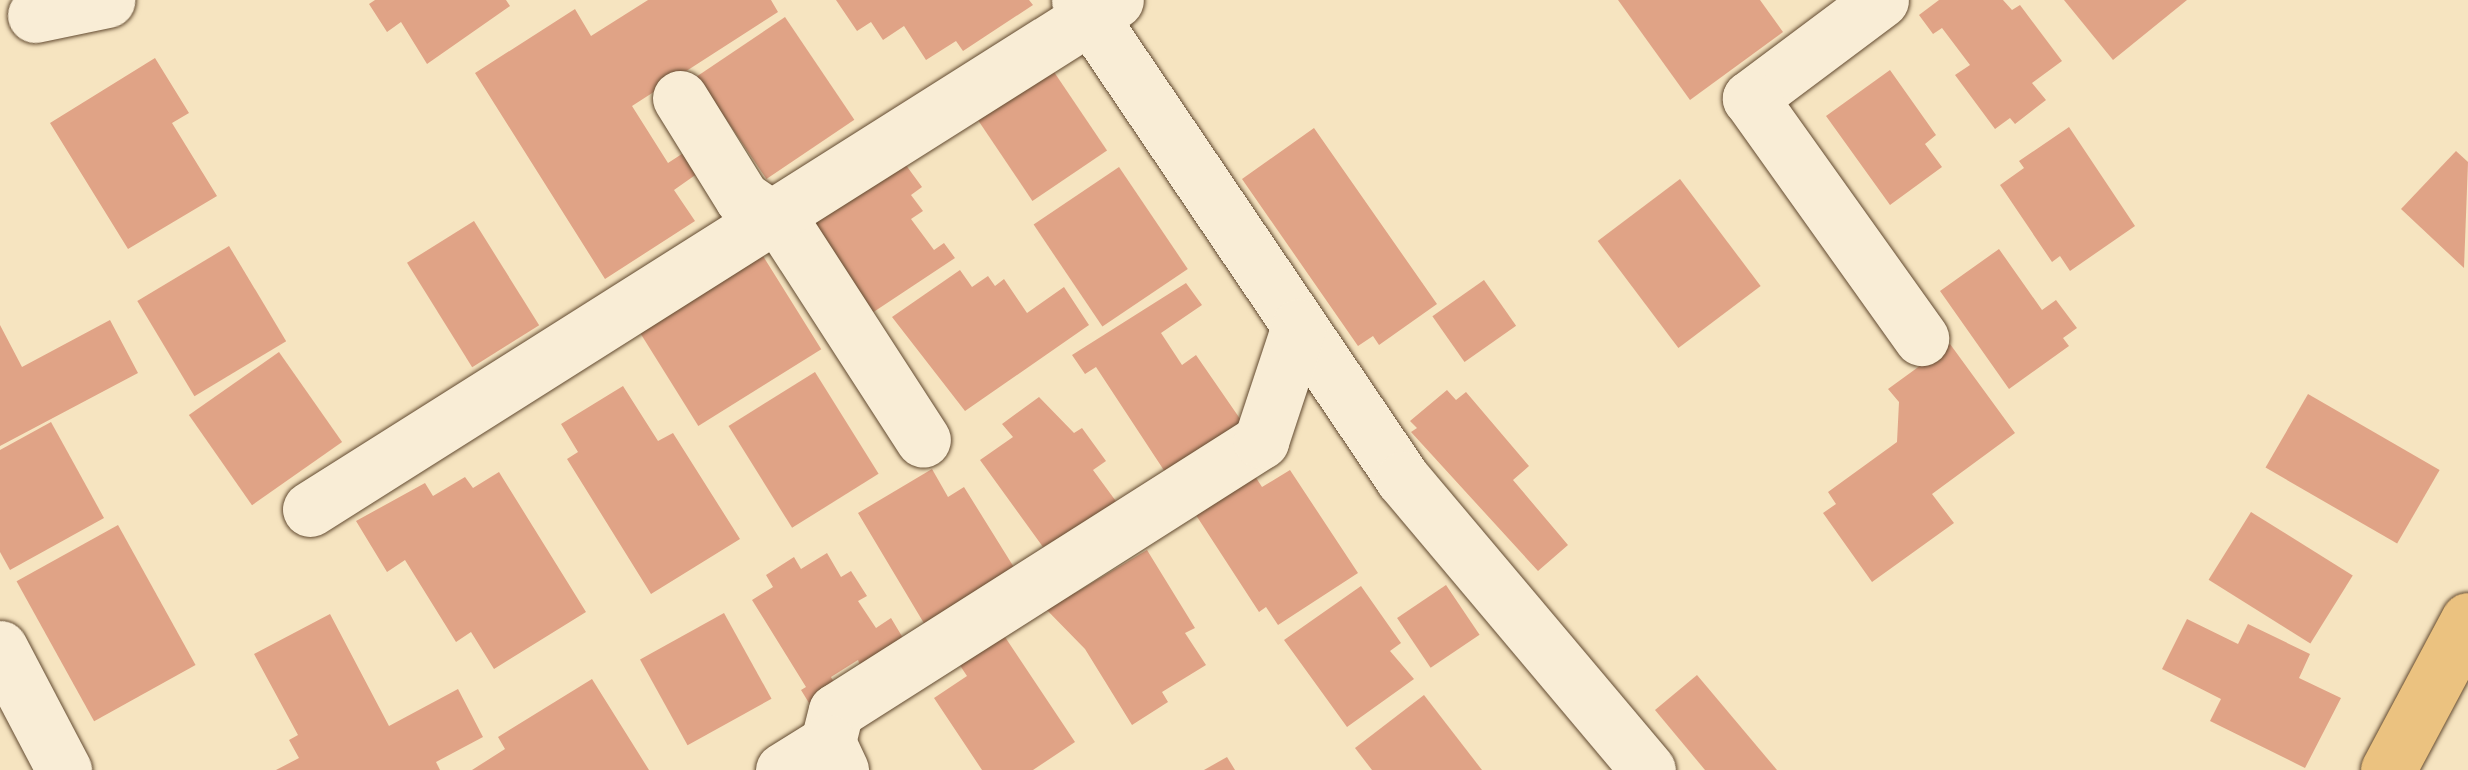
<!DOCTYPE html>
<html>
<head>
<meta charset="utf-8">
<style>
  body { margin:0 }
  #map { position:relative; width:2468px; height:770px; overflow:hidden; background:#f6e4c0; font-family:"EB Garamond",serif }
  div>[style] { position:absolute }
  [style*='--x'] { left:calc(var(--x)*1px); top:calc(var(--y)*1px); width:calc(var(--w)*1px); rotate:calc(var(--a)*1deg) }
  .building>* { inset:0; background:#e0a386; transform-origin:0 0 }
  .roads { filter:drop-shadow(0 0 2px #624a30) drop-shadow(0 0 2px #624a30) }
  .minor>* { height:55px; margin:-27.5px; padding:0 27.5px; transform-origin:27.5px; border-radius:27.5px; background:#f9edd6 }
  .highway>* { height:55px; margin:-27.5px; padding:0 27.5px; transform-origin:27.5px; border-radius:27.5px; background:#ebc280 }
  span { translate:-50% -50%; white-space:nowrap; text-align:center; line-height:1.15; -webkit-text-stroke:8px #f9edd6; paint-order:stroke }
</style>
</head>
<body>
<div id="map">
  <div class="building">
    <div style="clip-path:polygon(375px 0,506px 0,510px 6px,427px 64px,401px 22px,387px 32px,369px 4px)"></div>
    <div style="clip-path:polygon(648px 0,771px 0,778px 12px,632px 106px,668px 163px,688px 150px,701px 171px,674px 190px,695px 221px,605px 279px,475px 73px,575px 9px,591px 36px)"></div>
    <div style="clip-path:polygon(836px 0,1029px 0,1033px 5px,963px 51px,956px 41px,926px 60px,904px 26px,883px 40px,871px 22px,857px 31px)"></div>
    <div style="clip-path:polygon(1618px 0,1760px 0,1783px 32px,1690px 100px)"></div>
    <div style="clip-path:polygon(1939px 0,2003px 0,2012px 10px,2020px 5px,2062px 61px,2032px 83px,2046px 100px,2015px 124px,2010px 118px,1995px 129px,1955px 75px,1970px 65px,1942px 28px,1933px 34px,1919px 15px)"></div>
    <div style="clip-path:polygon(2064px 0,2187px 0,2113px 60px)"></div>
    <div style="left:785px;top:17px;width:124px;height:106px;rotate:56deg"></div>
    <div style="clip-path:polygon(155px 58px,189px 113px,172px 123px,217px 196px,128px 249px,50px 123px)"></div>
    <div style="left:1050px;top:66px;width:102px;height:90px;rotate:56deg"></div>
    <div style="clip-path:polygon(1890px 70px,1936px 135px,1925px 144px,1942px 167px,1890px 205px,1826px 116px)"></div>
    <div style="clip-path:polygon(2069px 127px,2135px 226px,2070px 271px,2060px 256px,2052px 262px,2000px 185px,2024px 168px,2019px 161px)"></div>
    <div style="clip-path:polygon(1314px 128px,1437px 304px,1379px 345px,1373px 336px,1358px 346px,1242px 179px)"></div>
    <div style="clip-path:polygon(2456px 151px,2468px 162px,2464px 268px,2401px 209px)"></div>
    <div style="clip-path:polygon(900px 157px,922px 187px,911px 195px,923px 211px,911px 219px,934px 250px,944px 243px,955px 258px,869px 315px,807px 216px)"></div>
    <div style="left:1119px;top:167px;width:123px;height:103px;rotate:56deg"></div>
    <div style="left:1680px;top:179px;width:134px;height:103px;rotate:53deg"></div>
    <div style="left:474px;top:221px;width:123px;height:79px;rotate:58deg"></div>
    <div style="left:229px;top:246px;width:111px;height:107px;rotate:59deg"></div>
    <div style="clip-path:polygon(1999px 249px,2042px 310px,2056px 300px,2077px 328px,2063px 338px,2069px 346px,2009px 389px,1940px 291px)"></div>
    <div style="left:763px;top:256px;width:110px;height:145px;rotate:58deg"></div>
    <div style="clip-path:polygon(960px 270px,972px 287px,988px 276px,995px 286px,1004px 279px,1027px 313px,1064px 287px,1089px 325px,965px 411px,892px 317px)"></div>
    <div style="left:1484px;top:280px;width:56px;height:63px;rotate:55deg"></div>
    <div style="clip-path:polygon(1186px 283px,1202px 305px,1161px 333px,1182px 365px,1196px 355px,1245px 426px,1169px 478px,1096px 367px,1085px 374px,1072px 355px)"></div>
    <div style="clip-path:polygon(110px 320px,138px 373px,0 446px,0 325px,22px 367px)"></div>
    <div style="clip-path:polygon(1950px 344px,2015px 433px,1932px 494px,1954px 523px,1872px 582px,1823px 513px,1836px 504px,1828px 492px,1897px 442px,1899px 402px,1888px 389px)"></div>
    <div style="left:279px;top:352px;width:110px;height:110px;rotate:55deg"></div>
    <div style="left:815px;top:372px;width:120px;height:102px;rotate:58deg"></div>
    <div style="clip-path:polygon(623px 386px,658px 441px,673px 433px,740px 539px,651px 594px,567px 459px,578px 452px,561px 424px)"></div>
    <div style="clip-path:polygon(1447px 390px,1456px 400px,1466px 392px,1529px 466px,1513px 480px,1568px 545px,1538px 571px,1411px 432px,1417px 428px,1410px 421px)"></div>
    <div style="left:2308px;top:394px;width:152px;height:85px;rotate:30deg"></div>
    <div style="clip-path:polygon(1039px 397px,1074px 433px,1082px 428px,1106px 461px,1093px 470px,1118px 504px,1043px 547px,980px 460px,1013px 437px,1002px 424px)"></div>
    <div style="clip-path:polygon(51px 422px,104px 518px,10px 570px,0 552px,0 450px)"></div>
    <div style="clip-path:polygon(932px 469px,948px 497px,964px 487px,1015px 569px,925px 625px,858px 513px)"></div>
    <div style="clip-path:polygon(1251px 470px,1262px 487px,1290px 470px,1358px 573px,1278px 625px,1266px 607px,1259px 612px,1192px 509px)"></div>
    <div style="clip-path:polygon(499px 472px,586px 612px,494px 669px,471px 632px,456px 642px,405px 560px,387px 572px,356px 521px,425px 483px,433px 496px,465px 477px,473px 488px)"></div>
    <div style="left:2251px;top:512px;width:120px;height:80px;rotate:32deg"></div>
    <div style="left:118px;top:525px;width:160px;height:116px;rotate:61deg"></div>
    <div style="clip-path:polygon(1147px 550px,1195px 628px,1185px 633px,1206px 665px,1162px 692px,1168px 702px,1132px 725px,1085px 649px,1041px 604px,1071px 586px,1075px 593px)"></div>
    <div style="clip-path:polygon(827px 553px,841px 577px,851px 571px,867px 596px,858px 601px,876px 628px,891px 618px,906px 643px,862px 670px,858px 660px,831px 677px,836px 686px,809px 703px,801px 690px,806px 687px,752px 600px,773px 587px,766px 575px,794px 557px,801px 569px)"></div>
    <div style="left:1446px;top:585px;width:60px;height:59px;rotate:56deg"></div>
    <div style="clip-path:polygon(1361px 586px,1401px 643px,1390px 651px,1414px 679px,1347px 727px,1284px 640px)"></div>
    <div style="left:724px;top:613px;width:98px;height:96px;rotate:61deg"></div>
    <div style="clip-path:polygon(330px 614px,389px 726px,458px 689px,483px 737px,436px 762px,440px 770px,276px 770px,299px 758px,289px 740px,298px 735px,254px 654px)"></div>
    <div style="clip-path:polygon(2187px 619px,2238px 644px,2248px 624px,2310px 654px,2299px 678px,2341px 698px,2305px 768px,2210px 721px,2221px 699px,2162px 669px)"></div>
    <div style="clip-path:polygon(999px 628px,1075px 742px,1033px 770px,982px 770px,934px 698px,967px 676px,955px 658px)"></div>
    <div style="clip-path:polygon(1697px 675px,1777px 770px,1705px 770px,1655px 710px)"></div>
    <div style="clip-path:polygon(592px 679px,649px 770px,472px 770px,505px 749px,498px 737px)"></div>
    <div style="clip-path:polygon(1424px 695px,1482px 770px,1372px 770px,1355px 748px)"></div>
    <div style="clip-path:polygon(1227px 757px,1235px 770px,1204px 770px)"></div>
  </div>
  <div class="roads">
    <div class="minor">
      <div style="--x:1079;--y:0;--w:578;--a:55.93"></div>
      <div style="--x:1403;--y:479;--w:380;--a:49.9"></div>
      <div style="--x:1881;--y:0;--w:164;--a:143.2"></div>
      <div style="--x:1750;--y:98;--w:295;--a:54.5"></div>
      <div style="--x:35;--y:15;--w:74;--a:-11.8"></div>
      <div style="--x:680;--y:98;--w:118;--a:58.2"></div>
      <div style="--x:742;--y:198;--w:53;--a:34.3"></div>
      <div style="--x:786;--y:228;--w:252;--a:57.1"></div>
      <div style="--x:310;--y:509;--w:953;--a:-32.27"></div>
      <div style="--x:0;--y:648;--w:138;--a:62.3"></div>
      <div style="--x:828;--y:742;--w:32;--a:-76"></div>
      <div style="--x:836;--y:711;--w:504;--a:-32.43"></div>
      <div style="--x:1261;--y:441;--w:121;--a:-71.7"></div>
      <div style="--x:783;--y:770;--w:53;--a:-31.9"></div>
      <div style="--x:828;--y:742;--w:31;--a:65"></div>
    </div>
    <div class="highway">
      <div style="--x:2388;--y:770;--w:170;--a:-61.9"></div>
    </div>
  </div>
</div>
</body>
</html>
